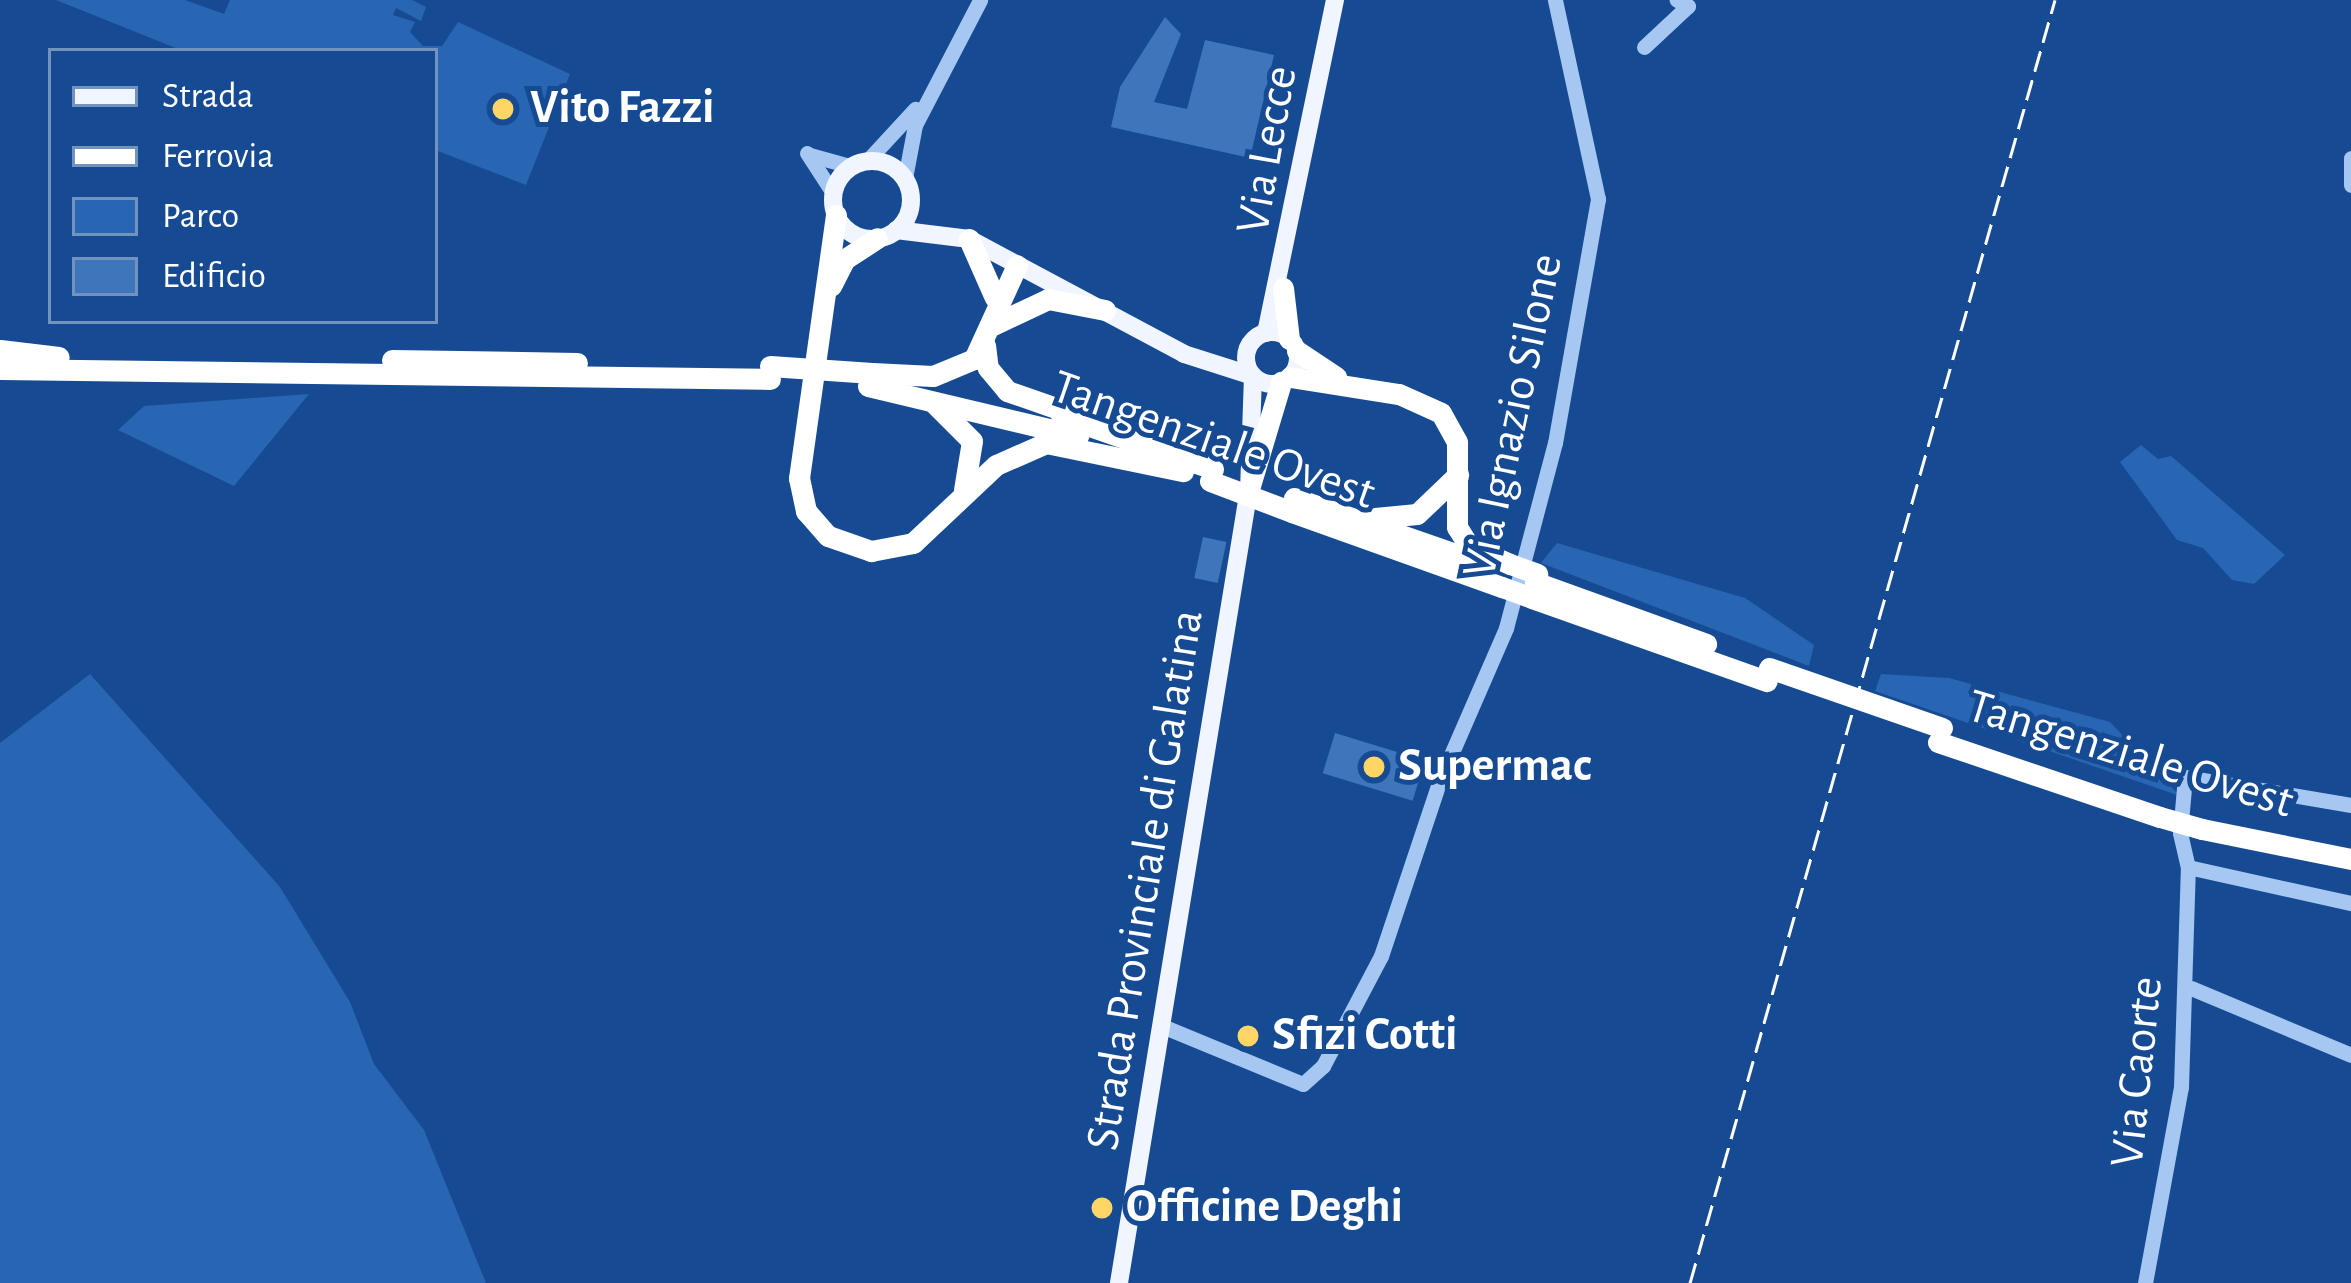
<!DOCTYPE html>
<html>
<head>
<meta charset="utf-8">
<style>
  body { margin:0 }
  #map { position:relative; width:2351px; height:1283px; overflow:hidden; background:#164b94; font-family:"Alegreya Sans",sans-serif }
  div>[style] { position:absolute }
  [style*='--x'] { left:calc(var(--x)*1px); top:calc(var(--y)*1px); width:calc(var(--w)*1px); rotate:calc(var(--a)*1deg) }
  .green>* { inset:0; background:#2865b2 }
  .building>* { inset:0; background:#3e75bb; transform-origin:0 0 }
  .minor>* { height:15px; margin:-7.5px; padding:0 7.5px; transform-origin:7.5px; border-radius:7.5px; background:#a5c7f1 }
  .major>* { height:18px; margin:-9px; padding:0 9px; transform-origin:9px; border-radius:9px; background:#f0f5ff }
  .major>.ring { margin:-9px; padding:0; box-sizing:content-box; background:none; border:18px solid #f0f5ff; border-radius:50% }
  .highway>* { height:21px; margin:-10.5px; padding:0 10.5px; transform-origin:10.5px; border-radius:10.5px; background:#fff }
  .rail>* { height:3px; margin-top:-1.5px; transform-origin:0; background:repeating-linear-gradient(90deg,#fff 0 21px,transparent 0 30px) }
  .highway-bridge>* { height:21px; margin:-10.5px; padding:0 10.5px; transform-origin:10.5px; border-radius:10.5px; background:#fff }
  .dots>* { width:33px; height:33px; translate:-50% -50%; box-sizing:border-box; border:6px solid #164b94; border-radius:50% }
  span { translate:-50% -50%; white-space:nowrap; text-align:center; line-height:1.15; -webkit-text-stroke:10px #164b94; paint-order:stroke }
  .poi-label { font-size:48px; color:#fff; font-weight:700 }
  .left { translate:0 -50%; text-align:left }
  .street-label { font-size:48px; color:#fff }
  .legend { position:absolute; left:48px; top:48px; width:390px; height:276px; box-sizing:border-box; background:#164b94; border:3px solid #7393bf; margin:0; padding:15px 21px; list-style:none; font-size:36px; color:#fff }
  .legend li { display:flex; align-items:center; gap:24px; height:60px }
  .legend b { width:60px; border:3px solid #7393bf }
</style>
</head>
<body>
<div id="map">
  <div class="green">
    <div style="clip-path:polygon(56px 0,185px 0,224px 14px,230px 0,412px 0,426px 7px,421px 21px,396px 8px,393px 15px,415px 22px,410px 32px,423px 46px,442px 46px,458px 22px,570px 74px,526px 185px,435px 150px,435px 51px,183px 51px)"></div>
    <div style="clip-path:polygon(309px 394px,234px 486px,118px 430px,144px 406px)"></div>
    <div style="clip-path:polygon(2141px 445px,2158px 459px,2171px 456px,2285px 555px,2254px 584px,2232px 580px,2203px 548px,2177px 540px,2120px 462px)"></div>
    <div style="clip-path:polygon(1557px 543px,1745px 598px,1814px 645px,1809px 666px,1541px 563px)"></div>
    <div style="clip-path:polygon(90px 674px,280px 887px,350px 1002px,374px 1064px,424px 1130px,486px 1283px,0 1283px,0 743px)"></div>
    <div style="clip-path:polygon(1881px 674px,1949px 678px,2110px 722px,2180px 796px,1875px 691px)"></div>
  </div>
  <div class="building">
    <div style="clip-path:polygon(1165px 17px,1181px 34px,1154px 102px,1187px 109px,1205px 40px,1274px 55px,1250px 158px,1111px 127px,1120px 87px)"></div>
    <div style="left:1203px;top:537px;width:24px;height:42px;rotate:12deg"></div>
    <div style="left:1335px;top:733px;width:94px;height:42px;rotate:17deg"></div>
  </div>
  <div class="minor">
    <div style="--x:1644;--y:47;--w:60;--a:-43"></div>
    <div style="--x:1688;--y:6;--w:13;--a:-151"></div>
    <div style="--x:807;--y:153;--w:48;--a:57"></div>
    <div style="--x:810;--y:155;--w:41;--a:15.4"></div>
    <div style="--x:2351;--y:158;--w:27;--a:90"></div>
    <div style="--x:867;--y:161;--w:71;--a:-47.3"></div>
    <div style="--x:905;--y:178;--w:54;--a:-79.3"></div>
    <div style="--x:915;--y:125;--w:141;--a:-62.5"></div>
    <div style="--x:2351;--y:805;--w:168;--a:-170.4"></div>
    <div style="--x:2185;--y:777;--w:56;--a:95.1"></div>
    <div style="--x:2180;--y:833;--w:35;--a:77"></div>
    <div style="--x:2188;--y:867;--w:167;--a:12.5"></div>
    <div style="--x:2191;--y:988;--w:173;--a:22.7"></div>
    <div style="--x:1162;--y:1026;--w:152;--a:22.4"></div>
    <div style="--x:1303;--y:1084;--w:27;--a:-42"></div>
    <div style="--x:1323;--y:1066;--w:124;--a:-62.2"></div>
    <div style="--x:1381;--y:956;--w:186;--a:-71.5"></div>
    <div style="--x:1440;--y:780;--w:166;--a:-66.5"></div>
    <div style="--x:1506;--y:628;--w:191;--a:-75.2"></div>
    <div style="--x:1555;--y:443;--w:248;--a:-80"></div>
    <div style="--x:1598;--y:199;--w:204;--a:-102.2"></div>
    <div style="--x:2145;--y:1283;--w:199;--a:-79.6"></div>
    <div style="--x:2181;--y:1087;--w:220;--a:-88.2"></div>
  </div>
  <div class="major">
    <div class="ring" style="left:833px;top:161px;width:60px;height:60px"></div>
    <div style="--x:896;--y:230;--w:74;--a:7"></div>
    <div style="--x:969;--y:239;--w:244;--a:28.1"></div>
    <div style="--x:1184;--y:354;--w:72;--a:17.7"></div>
    <div style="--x:1253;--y:376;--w:113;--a:92"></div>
    <div style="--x:1249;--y:489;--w:805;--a:99.3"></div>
    <div class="ring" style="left:1246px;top:332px;width:34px;height:34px"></div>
    <div style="--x:1266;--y:333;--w:340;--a:-78.3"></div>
  </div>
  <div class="highway">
    <div style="--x:836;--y:215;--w:266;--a:98"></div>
    <div style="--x:799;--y:478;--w:34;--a:78"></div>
    <div style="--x:806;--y:511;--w:33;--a:49"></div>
    <div style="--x:828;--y:536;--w:46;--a:19.2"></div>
    <div style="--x:871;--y:551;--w:43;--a:-10.8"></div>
    <div style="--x:913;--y:543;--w:114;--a:-43.2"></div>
    <div style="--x:996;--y:465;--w:55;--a:-23.7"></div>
    <div style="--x:1046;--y:443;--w:140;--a:11.6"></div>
    <div style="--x:969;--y:239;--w:64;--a:66.2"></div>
    <div style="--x:831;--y:286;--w:30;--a:-63"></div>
    <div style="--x:845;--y:259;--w:38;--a:-33"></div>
    <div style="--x:1283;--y:288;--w:51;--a:83.3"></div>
    <div style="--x:993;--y:325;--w:61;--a:-25.3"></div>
    <div style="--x:1048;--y:299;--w:58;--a:10.9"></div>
    <div style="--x:985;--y:345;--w:23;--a:83"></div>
    <div style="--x:988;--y:368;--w:30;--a:50"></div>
    <div style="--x:1007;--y:391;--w:73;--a:19.2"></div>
    <div style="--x:0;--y:350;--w:59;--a:6.8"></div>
    <div style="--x:1297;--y:351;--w:47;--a:33.7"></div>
    <div style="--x:392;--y:360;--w:185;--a:0.9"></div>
    <div style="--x:0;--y:369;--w:770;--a:0.74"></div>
    <div style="--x:872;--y:373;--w:61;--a:2.8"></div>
    <div style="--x:933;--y:376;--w:44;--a:-22.5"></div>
    <div style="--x:974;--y:359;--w:103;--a:-65.4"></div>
    <div style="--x:1290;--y:377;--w:110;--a:8.9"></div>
    <div style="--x:1399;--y:394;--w:46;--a:24.3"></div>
    <div style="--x:1441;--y:413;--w:33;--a:61"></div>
    <div style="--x:1457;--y:442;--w:85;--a:90"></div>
    <div style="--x:1457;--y:527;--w:22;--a:58"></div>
    <div style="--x:1469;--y:546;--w:45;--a:23.7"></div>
    <div style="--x:868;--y:386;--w:216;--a:13.4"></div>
    <div style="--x:935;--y:404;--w:52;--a:45"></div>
    <div style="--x:972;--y:441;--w:50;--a:99.3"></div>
    <div style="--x:1061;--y:416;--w:161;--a:19.2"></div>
    <div style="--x:1249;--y:489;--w:112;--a:-73.3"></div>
    <div style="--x:1294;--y:498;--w:202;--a:19.1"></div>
    <div style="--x:1292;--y:512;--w:223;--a:19.7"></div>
    <div style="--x:1375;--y:518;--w:42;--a:-5.4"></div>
    <div style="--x:1417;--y:514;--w:57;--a:-43.6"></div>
    <div style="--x:1535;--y:582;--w:182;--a:19.9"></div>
    <div style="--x:1532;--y:598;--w:249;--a:19.5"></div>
    <div style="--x:1938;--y:742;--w:234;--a:18.7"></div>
    <div style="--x:2202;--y:829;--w:152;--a:11.4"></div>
  </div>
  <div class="rail">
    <div style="--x:1690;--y:1283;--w:1334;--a:-74.12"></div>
  </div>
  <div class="highway-bridge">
    <div style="--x:770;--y:366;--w:102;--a:3.9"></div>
    <div style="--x:1210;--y:481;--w:88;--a:20.7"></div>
    <div style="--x:1510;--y:564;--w:29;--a:20"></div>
    <div style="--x:1502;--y:587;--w:32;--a:20"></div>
    <div style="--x:1769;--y:668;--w:183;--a:19.1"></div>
    <div style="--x:2160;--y:817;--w:44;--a:15.9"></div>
  </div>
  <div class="dots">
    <div style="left:503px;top:109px;background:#ffd566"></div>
    <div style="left:1374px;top:767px;background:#ffd566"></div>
    <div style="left:1248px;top:1036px;background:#ffd566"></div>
    <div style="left:1102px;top:1208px;background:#ffd566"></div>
  </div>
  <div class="poi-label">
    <span class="left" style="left:530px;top:109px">Vito Fazzi</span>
    <span class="left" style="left:1398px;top:767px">Supermac</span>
    <span class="left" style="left:1272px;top:1036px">Sfizi Cotti</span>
    <span class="left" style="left:1126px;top:1208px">Officine Deghi</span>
  </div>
  <div class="street-label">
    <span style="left:1268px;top:150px;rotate:-80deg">Via Lecce</span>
    <span style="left:1514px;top:416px;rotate:-78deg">Via Ignazio Silone</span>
    <span style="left:1213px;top:441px;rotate:19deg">Tangenziale Ovest</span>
    <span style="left:2130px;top:755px;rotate:17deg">Tangenziale Ovest</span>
    <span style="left:1146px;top:880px;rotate:-81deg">Strada Provinciale di Galatina</span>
    <span style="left:2138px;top:1072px;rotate:-84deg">Via Caorte</span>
  </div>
  <ul class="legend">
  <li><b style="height:15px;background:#f0f5ff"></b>Strada</li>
  <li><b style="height:15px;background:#fff"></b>Ferrovia</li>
  <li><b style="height:33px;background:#2865b2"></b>Parco</li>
  <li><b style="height:33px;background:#3e75bb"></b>Edificio</li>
  </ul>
</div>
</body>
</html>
